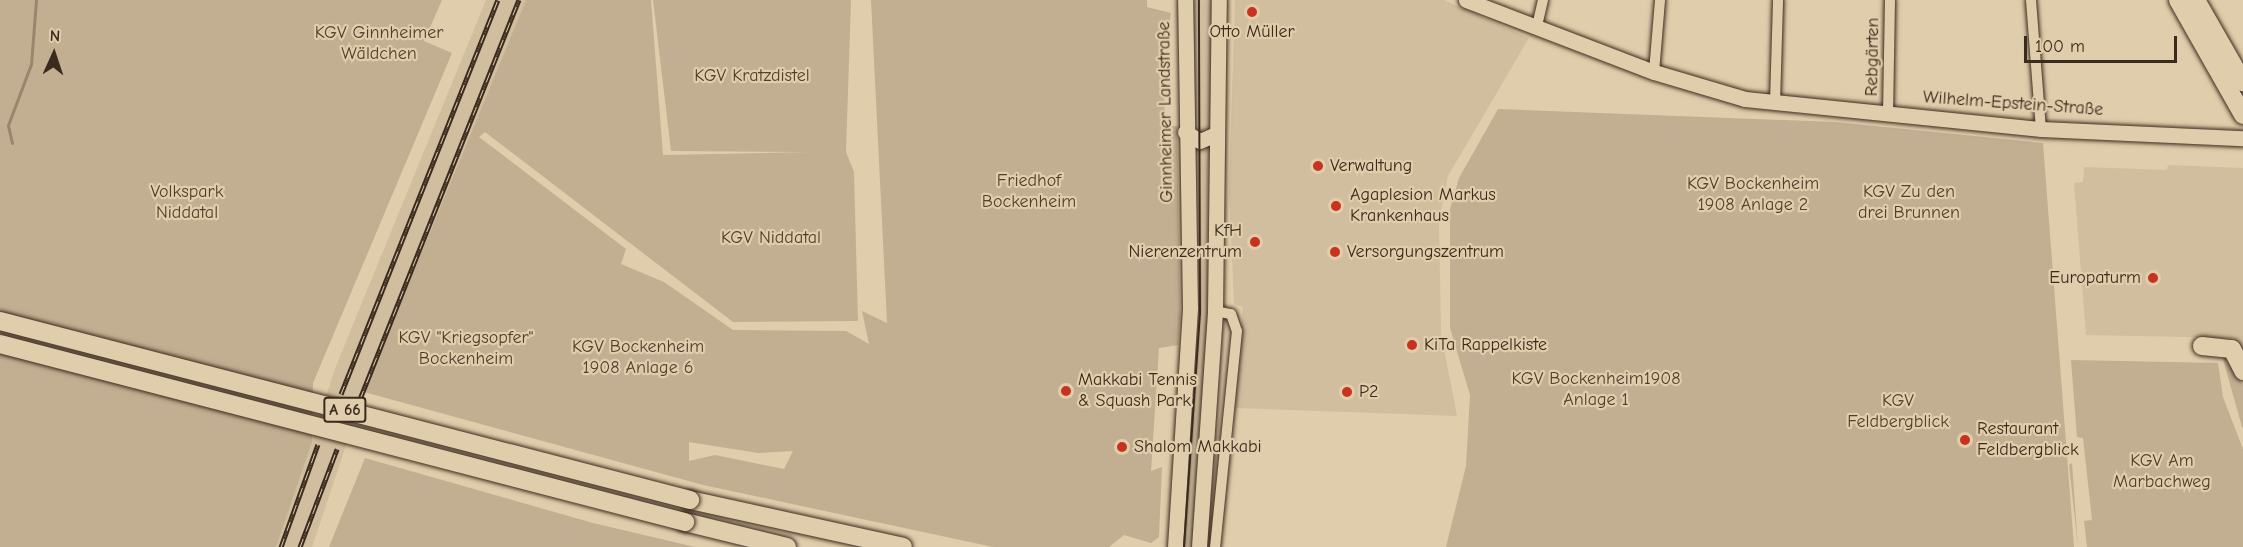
<!DOCTYPE html>
<html>
<head>
<meta charset="utf-8">
<style>
  body { margin:0 }
  #map { position:relative; width:2243px; height:547px; overflow:hidden; background:#e0cdab; font-family:"Comic Neue",sans-serif }
  div>[style] { position:absolute }
  [style*='--x'] { left:calc(var(--x)*1px); top:calc(var(--y)*1px); width:calc(var(--w)*1px); rotate:calc(var(--a)*1deg) }
  .built>* { inset:0; background:#d1be9e }
  .green>* { inset:0; background:#c2af91 }
  .stream>* { height:3px; margin:-1.5px; padding:0 1.5px; transform-origin:1.5px; border-radius:1.5px; background:#98876e }
  .roads { filter:drop-shadow(0 0 2px #3b2a1e) drop-shadow(0 0 2px #3b2a1e) }
  .street>* { height:10px; margin:-5px; padding:0 5px; transform-origin:5px; border-radius:5px; background:#e0cdab }
  .secondary>* { height:15px; margin:-7.5px; padding:0 7.5px; transform-origin:7.5px; border-radius:7.5px; background:#e0cdab }
  .highway>* { height:18px; margin:-9px; padding:0 9px; transform-origin:9px; border-radius:9px; background:#e0cdab }
  .tram>* { height:1.5px; margin:-0.75px; padding:0 0.75px; transform-origin:0.75px; border-radius:0.75px; background:#3b2a1e }
  .rail>* { height:5px; margin-top:-2.5px; transform-origin:0; background:repeating-linear-gradient(90deg,#e0cdab 0 9px,#3b2a1e 0 18px); box-sizing:border-box; border-block:2px solid #3b2a1e }
  .bridges { filter:drop-shadow(0 0 2px #3b2a1e) drop-shadow(0 0 2px #3b2a1e) }
  .highway-bridge>* { height:18px; margin:-9px; padding:0 9px; transform-origin:9px; border-radius:9px; background:#e0cdab }
  .dots>* { width:16px; height:16px; translate:-50% -50%; box-sizing:border-box; border:3px solid #e0cdab; border-radius:50% }
  span { translate:-50% -50%; white-space:nowrap; text-align:center; line-height:1.15; -webkit-text-stroke:4.5px #e0cdab; paint-order:stroke }
  .shield-label span { padding:2px 4px; background:#e0cdab; border:2px solid; border-radius:4px; -webkit-text-stroke-width:0 }
  .shield-label { font-size:16px; color:#3b2a1e; font-weight:700 }
  .poi-label { font-size:18px; color:#3b2a1e }
  .left { translate:0 -50%; text-align:left }
  .right { translate:-100% -50%; text-align:right }
  .park-label { font-size:18px; color:#4f3e2f }
  .street-label { font-size:18px; color:#3b2a1e }
  .north { position:absolute; left:24px; top:24px; width:60px; height:60px; -webkit-text-stroke:4px #e0cdab; paint-order:stroke; rotate:3deg; font-size:16px; font-weight:700; line-height:24px; text-align:center; color:#3b2a1e }
  .north::after { content:''; display:block; margin:auto; width:21px; height:27px; background:#3b2a1e; clip-path:polygon(50% 0,100% 100%,50% 72%,0 100%) }
  .scale { position:absolute; left:2024px; top:36px; width:153px; height:27px; box-sizing:border-box; border:3px solid #3b2a1e; border-top:0; padding-left:8px; font-size:18px; line-height:21px; white-space:nowrap; color:#3b2a1e; -webkit-text-stroke:4px #e0cdab; paint-order:stroke }
</style>
</head>
<body>
<div id="map">
  <div class="built">
    <div style="clip-path:polygon(486px 0,526px 0,364px 392px,312px 547px,276px 547px,336px 366px)"></div>
    <div style="clip-path:polygon(1192px 0,1211px 0,1212px 132px,1206px 136px,1194px 130px)"></div>
    <div style="clip-path:polygon(1235px 0,1444px 0,1529px 38px,1448px 176px,1439px 220px,1441px 333px,1457px 416px,1234px 408px,1243px 307px,1234px 304px,1229px 191px)"></div>
    <div style="clip-path:polygon(1190px 141px,1213px 145px,1210px 302px,1193px 547px,1179px 547px)"></div>
    <div style="clip-path:polygon(2168px 165px,2243px 168px,2243px 360px,2234px 338px,2086px 335px,2074px 183px,2083px 182px,2084px 167px,2167px 170px)"></div>
  </div>
  <div class="green">
    <div style="clip-path:polygon(0 0,442px 0,424px 41px,452px 53px,313px 383px,312px 442px,276px 547px,0 547px)"></div>
    <div style="clip-path:polygon(evenodd,526px 0,651px 0,663px 155px,809px 152px,671px 151px,653px 0,851px 0,846px 152px,854px 172px,858px 321px,733px 322px,485px 132px,479px 137px,626px 249px,621px 264px,664px 282px,733px 330px,846px 331px,869px 344px,862px 311px,887px 323px,871px 0,1147px 0,1147px 7px,1171px 13px,1163px 61px,1165px 126px,1177px 126px,1180px 317px,1178px 345px,1159px 348px,1151px 471px,1162px 467px,1159px 537px,1151px 543px,1124px 535px,1109px 547px,993px 547px,703px 485px,364px 392px,526px 0,689px 442px,758px 453px,793px 451px,784px 469px,715px 455px,689px 461px,689px 442px)"></div>
    <div style="clip-path:polygon(1498px 109px,1835px 122px,2043px 143px,2074px 547px,1446px 547px,1466px 466px,1470px 395px,1450px 328px,1450px 209px,1459px 178px)"></div>
    <div style="clip-path:polygon(2221px 352px,2243px 385px,2243px 428px,2242px 427px)"></div>
    <div style="clip-path:polygon(2071px 360px,2218px 363px,2223px 397px,2243px 449px,2243px 547px,2087px 547px,2084px 521px,2092px 520px,2083px 438px,2077px 437px)"></div>
    <div style="clip-path:polygon(365px 458px,593px 523px,695px 547px,329px 547px)"></div>
    <div style="clip-path:polygon(2072px 463px,2078px 547px,2069px 465px)"></div>
  </div>
  <div class="stream">
    <div style="--x:12;--y:143;--w:18;--a:-103"></div>
    <div style="--x:8;--y:125;--w:65;--a:-69.3"></div>
    <div style="--x:31;--y:64;--w:64;--a:-85.5"></div>
  </div>
  <div class="roads">
    <div class="street">
      <div style="--x:2031;--y:0;--w:129;--a:85.6"></div>
      <div style="--x:1537;--y:26;--w:27;--a:-77"></div>
      <div style="--x:1654;--y:72;--w:72;--a:-85.2"></div>
      <div style="--x:1775;--y:103;--w:103;--a:-88.3"></div>
      <div style="--x:1888;--y:114;--w:114;--a:-89"></div>
      <div style="--x:1215;--y:311;--w:16;--a:11"></div>
      <div style="--x:1231;--y:314;--w:18;--a:71"></div>
      <div style="--x:1237;--y:331;--w:217;--a:95.8"></div>
    </div>
    <div class="secondary">
      <div style="--x:1466;--y:0;--w:201;--a:21"></div>
      <div style="--x:1654;--y:72;--w:95;--a:16.5"></div>
      <div style="--x:1745;--y:99;--w:298;--a:5.8"></div>
      <div style="--x:2041;--y:129;--w:202;--a:2.6"></div>
      <div style="--x:1185;--y:132;--w:17;--a:31"></div>
      <div style="--x:1200;--y:141;--w:17;--a:-24"></div>
      <div style="--x:1175;--y:547;--w:239;--a:-86.4"></div>
      <div style="--x:1190;--y:308;--w:308;--a:-90.9"></div>
      <div style="--x:1199;--y:547;--w:237;--a:-86.1"></div>
      <div style="--x:1215;--y:311;--w:311;--a:-89.3"></div>
    </div>
    <div class="highway">
      <div style="--x:2178;--y:0;--w:132;--a:60.5"></div>
      <div style="--x:2196;--y:0;--w:95;--a:60.2"></div>
      <div style="--x:2202;--y:346;--w:30;--a:6"></div>
      <div style="--x:2232;--y:349;--w:25;--a:63"></div>
      <div style="--x:690;--y:500;--w:218;--a:12.4"></div>
      <div style="--x:685;--y:522;--w:105;--a:13.8"></div>
    </div>
  </div>
  <div class="tram">
    <div style="--x:1184;--y:547;--w:233;--a:-86.1"></div>
    <div style="--x:1200;--y:315;--w:315;--a:-90.2"></div>
  </div>
  <div class="rail">
    <div style="--x:341;--y:394;--w:424;--a:-68.3"></div>
    <div style="--x:360;--y:399;--w:430;--a:-68.3"></div>
    <div style="--x:281;--y:547;--w:109;--a:-70.2"></div>
    <div style="--x:300;--y:547;--w:105;--a:-69.3"></div>
  </div>
  <div class="bridges">
    <div class="highway-bridge">
      <div style="--x:0;--y:321;--w:713;--a:14.54"></div>
      <div style="--x:0;--y:344;--w:708;--a:14.57"></div>
    </div>
  </div>
  <div class="dots">
    <div style="left:1252px;top:12px;background:#c8321e"></div>
    <div style="left:1318px;top:166px;background:#c8321e"></div>
    <div style="left:1336px;top:206px;background:#c8321e"></div>
    <div style="left:1255px;top:242px;background:#c8321e"></div>
    <div style="left:1335px;top:252px;background:#c8321e"></div>
    <div style="left:2153px;top:278px;background:#c8321e"></div>
    <div style="left:1412px;top:345px;background:#c8321e"></div>
    <div style="left:1066px;top:391px;background:#c8321e"></div>
    <div style="left:1347px;top:392px;background:#c8321e"></div>
    <div style="left:1965px;top:440px;background:#c8321e"></div>
    <div style="left:1122px;top:447px;background:#c8321e"></div>
  </div>
  <div class="shield-label">
    <span style="left:345px;top:410px">A 66</span>
  </div>
  <div class="poi-label">
    <span style="left:1252px;top:32px">Otto Müller</span>
    <span class="left" style="left:1330px;top:166px">Verwaltung</span>
    <span class="left" style="left:1350px;top:206px">Agaplesion Markus<br>Krankenhaus</span>
    <span class="right" style="left:1242px;top:242px">KfH<br>Nierenzentrum</span>
    <span class="left" style="left:1347px;top:252px">Versorgungszentrum</span>
    <span class="right" style="left:2141px;top:278px">Europaturm</span>
    <span class="left" style="left:1424px;top:345px">KiTa Rappelkiste</span>
    <span class="left" style="left:1078px;top:391px">Makkabi Tennis<br>&amp; Squash Park</span>
    <span class="left" style="left:1359px;top:392px">P2</span>
    <span class="left" style="left:1977px;top:440px">Restaurant<br>Feldbergblick</span>
    <span class="left" style="left:1134px;top:447px">Shalom Makkabi</span>
  </div>
  <div class="park-label">
    <span style="left:379px;top:44px">KGV Ginnheimer<br>Wäldchen</span>
    <span style="left:752px;top:76px">KGV Kratzdistel</span>
    <span style="left:1029px;top:192px">Friedhof<br>Bockenheim</span>
    <span style="left:1753px;top:195px">KGV Bockenheim<br>1908 Anlage 2</span>
    <span style="left:187px;top:203px">Volkspark<br>Niddatal</span>
    <span style="left:1909px;top:203px">KGV Zu den<br>drei Brunnen</span>
    <span style="left:771px;top:238px">KGV Niddatal</span>
    <span style="left:466px;top:349px">KGV "Kriegsopfer"<br>Bockenheim</span>
    <span style="left:638px;top:358px">KGV Bockenheim<br>1908 Anlage 6</span>
    <span style="left:1596px;top:390px">KGV Bockenheim1908<br>Anlage 1</span>
    <span style="left:1898px;top:412px">KGV<br>Feldbergblick</span>
    <span style="left:2162px;top:472px">KGV Am<br>Marbachweg</span>
  </div>
  <div class="street-label">
    <span style="left:1873px;top:57px;rotate:-89deg">Rebgärten</span>
    <span style="left:2013px;top:104px;rotate:4deg">Wilhelm-Epstein-Straße</span>
    <span style="left:1166px;top:112px;rotate:-91deg">Ginnheimer Landstraße</span>
  </div>
  <div class="north">N</div>
  <div class="scale">100 m</div>
</div>
</body>
</html>
